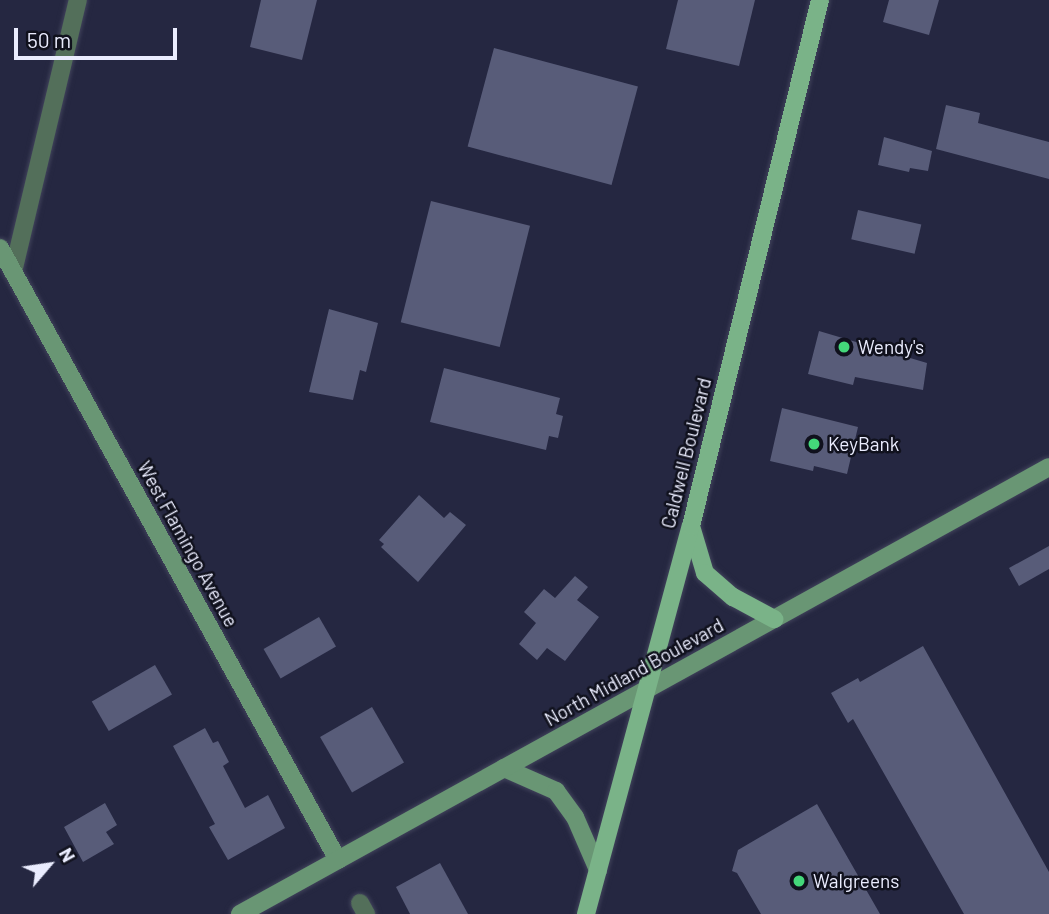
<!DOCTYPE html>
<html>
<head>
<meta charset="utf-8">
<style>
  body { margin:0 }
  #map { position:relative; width:1049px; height:914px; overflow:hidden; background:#252741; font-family:Barlow,sans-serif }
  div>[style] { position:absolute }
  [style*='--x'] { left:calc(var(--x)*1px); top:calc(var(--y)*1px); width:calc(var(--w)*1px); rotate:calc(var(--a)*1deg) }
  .building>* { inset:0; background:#585c79; transform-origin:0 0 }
  .roads { filter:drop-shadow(0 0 2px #41435b) drop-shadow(0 0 2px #41435b) }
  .street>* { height:18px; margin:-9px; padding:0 9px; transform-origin:9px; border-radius:9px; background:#536f5a }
  .secondary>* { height:18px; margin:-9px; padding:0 9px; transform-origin:9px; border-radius:9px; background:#699674 }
  .primary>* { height:18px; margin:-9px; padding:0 9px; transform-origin:9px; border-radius:9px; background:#7ab388 }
  .dots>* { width:19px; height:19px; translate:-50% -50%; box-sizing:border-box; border:4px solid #10111d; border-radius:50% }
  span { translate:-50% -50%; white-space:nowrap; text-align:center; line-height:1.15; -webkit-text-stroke:5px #10111d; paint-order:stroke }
  .poi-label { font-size:19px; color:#eaecfe }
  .left { translate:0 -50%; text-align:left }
  .street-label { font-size:19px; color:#eaecfe }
  .north { position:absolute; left:14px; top:830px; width:70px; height:70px; -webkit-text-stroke:5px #10111d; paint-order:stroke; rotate:61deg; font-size:19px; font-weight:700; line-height:28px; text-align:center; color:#eaecfe }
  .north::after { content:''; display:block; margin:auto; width:24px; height:32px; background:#eaecfe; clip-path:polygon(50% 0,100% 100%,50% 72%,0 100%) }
  .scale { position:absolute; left:14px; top:28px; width:163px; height:32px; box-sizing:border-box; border:4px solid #eaecfe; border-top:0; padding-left:9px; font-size:21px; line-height:24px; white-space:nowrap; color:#eaecfe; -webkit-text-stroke:5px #10111d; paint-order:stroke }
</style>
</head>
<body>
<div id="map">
  <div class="building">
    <div style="clip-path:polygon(261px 0,317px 0,302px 60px,250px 47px)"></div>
    <div style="clip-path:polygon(678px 0,755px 0,739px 66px,666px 49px)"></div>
    <div style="clip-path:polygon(889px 0,939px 0,929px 35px,883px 22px)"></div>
    <div style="left:494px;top:48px;width:149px;height:102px;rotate:15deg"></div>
    <div style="clip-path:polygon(946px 105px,980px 113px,978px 123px,1049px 142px,1049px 179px,936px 149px)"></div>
    <div style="clip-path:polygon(884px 137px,932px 151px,928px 171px,910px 168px,909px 172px,878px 165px)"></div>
    <div style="left:431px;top:201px;width:102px;height:125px;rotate:14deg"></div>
    <div style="left:858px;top:210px;width:65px;height:30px;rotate:13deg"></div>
    <div style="clip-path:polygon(329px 309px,378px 323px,366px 372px,360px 370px,353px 400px,309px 392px)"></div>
    <div style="clip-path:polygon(819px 331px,927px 363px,923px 390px,855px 377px,853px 385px,808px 374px)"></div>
    <div style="clip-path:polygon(444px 368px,560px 398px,556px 414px,563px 416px,558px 438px,549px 436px,546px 450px,430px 422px)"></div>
    <div style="clip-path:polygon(782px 408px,858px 427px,847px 474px,814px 466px,813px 471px,770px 461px)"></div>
    <div style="clip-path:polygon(419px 495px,444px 518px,450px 512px,466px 525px,418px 582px,381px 547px,384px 544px,379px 540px)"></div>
    <div style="clip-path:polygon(1049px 546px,1049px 569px,1019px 586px,1009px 568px)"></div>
    <div style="clip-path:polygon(575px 576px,588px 587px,577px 600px,599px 617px,565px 661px,547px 648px,537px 660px,519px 644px,536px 623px,524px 612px,544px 589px,555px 598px)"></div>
    <div style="left:319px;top:617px;width:34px;height:64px;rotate:60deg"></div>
    <div style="clip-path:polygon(923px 646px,1049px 872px,1049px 914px,964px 914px,853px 719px,848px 723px,831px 693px,858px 678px,860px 682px)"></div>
    <div style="left:155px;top:665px;width:34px;height:73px;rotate:60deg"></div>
    <div style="left:372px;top:707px;width:64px;height:60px;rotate:60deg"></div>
    <div style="clip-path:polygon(205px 728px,213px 743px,218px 741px,229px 762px,223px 766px,245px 808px,268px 795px,285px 828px,228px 860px,209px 827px,215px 824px,173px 746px)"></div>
    <div style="clip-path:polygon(105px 803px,117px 825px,106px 832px,114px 844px,83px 862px,64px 827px)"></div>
    <div style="clip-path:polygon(817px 804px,880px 914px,761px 914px,737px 873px,732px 871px,738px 850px)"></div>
    <div style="clip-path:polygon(440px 863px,468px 914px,410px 914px,396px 887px)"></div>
  </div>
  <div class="roads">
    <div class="street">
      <div style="--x:13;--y:272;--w:280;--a:-76.6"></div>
      <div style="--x:360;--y:903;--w:13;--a:61"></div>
    </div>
    <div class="secondary">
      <div style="--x:0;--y:248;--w:699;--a:61.09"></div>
      <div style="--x:504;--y:768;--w:57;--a:23.9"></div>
      <div style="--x:556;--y:791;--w:32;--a:54"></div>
      <div style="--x:575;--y:817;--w:58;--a:66.5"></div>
      <div style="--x:240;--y:914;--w:924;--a:-28.92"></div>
    </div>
    <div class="primary">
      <div style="--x:691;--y:526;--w:49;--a:73.4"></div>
      <div style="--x:705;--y:573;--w:37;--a:41"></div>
      <div style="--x:733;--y:597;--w:47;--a:28.2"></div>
      <div style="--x:586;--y:914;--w:402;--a:-74.9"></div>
      <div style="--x:691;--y:526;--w:542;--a:-76.22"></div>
    </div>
  </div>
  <div class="dots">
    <div style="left:844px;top:347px;background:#44d77a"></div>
    <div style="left:814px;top:444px;background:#44d77a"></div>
    <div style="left:799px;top:881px;background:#44d77a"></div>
  </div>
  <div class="poi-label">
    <span class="left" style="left:858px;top:347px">Wendy's</span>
    <span class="left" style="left:828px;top:444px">KeyBank</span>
    <span class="left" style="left:813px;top:881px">Walgreens</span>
  </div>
  <div class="street-label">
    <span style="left:686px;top:453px;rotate:-76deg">Caldwell Boulevard</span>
    <span style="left:188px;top:544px;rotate:61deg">West Flamingo Avenue</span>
    <span style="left:634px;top:672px;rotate:-29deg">North Midland Boulevard</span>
  </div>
  <div class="north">N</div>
  <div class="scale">50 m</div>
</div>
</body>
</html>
